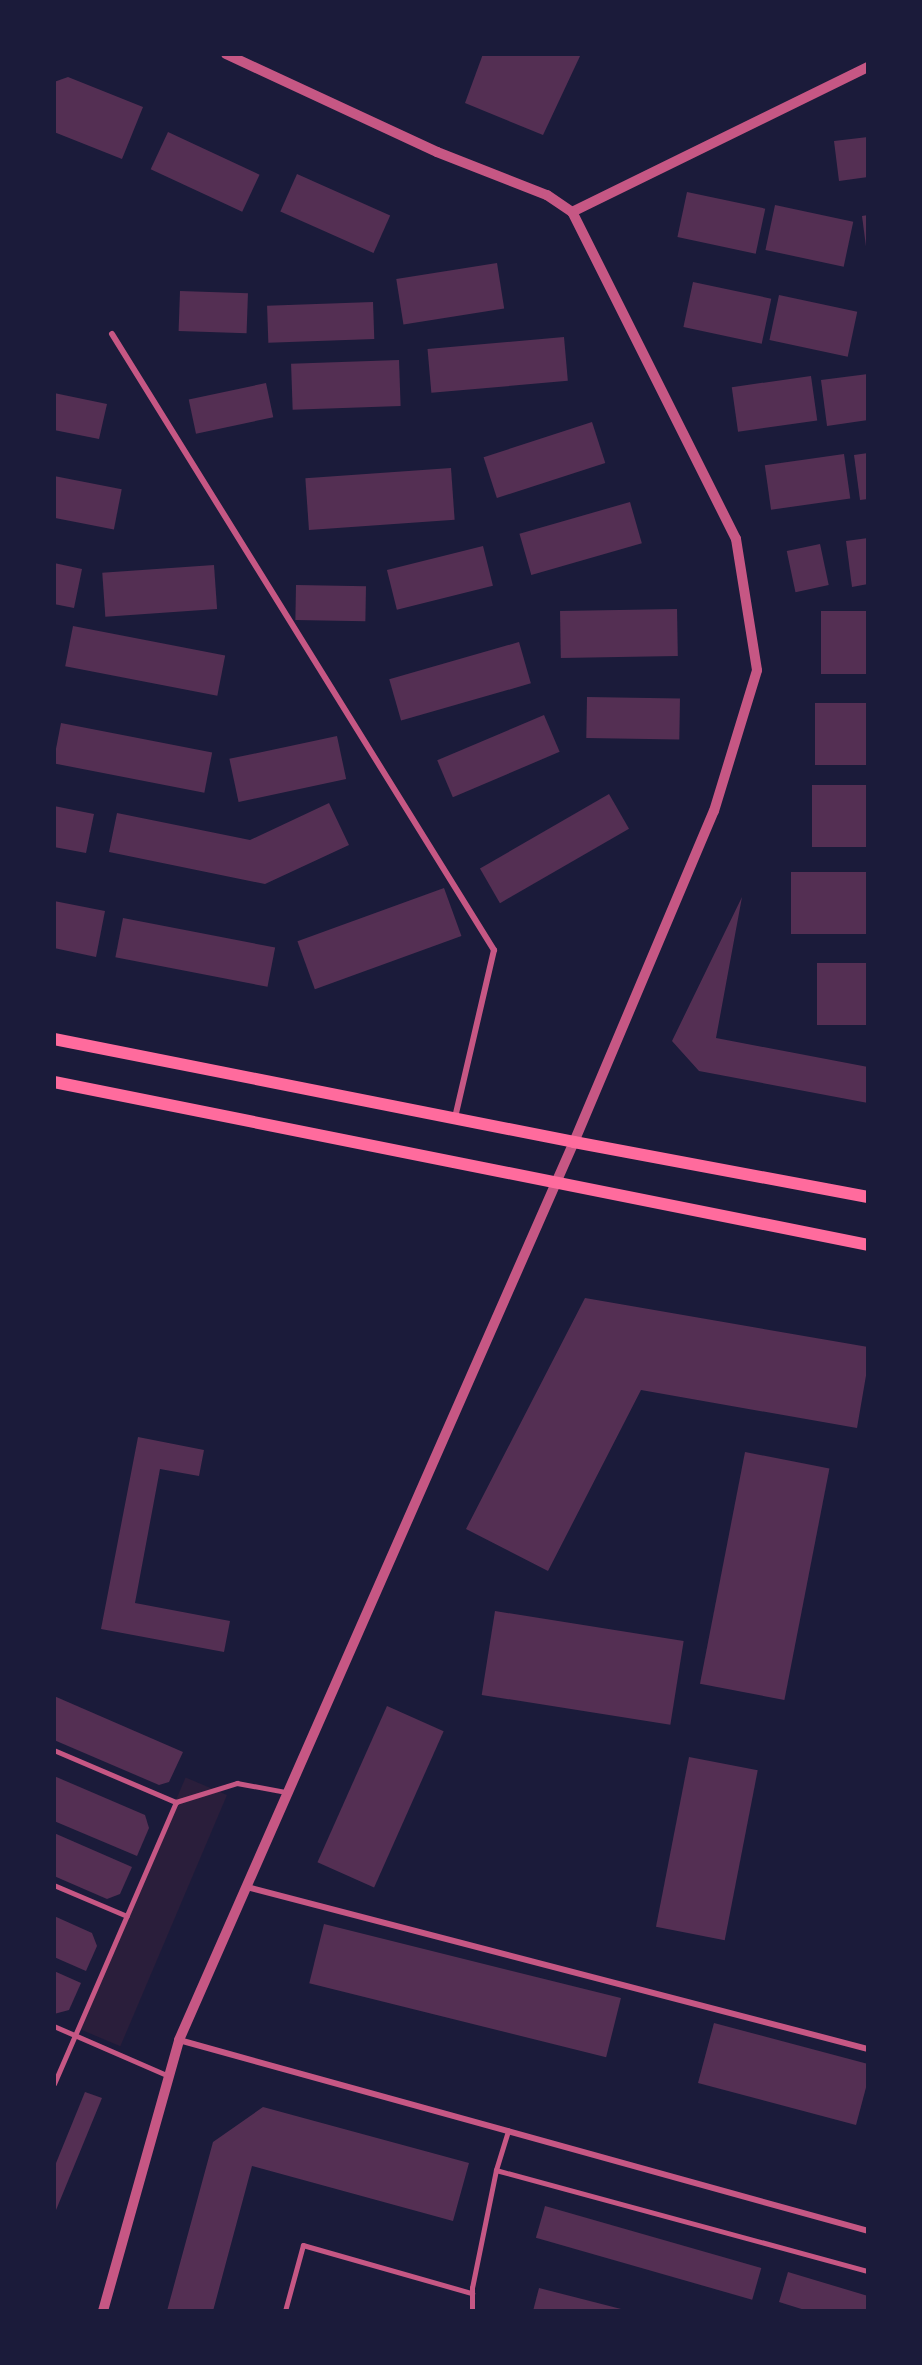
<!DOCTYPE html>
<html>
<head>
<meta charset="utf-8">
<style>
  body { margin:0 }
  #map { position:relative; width:922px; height:2365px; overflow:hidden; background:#1b1b3a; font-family:Commissioner,sans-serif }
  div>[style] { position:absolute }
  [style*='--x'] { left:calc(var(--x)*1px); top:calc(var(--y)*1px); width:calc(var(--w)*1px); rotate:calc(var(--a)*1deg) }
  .green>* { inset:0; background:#2a1e3b; transform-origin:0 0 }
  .building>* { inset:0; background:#542f53; transform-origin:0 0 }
  .service>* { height:4.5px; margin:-2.25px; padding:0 2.25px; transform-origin:2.25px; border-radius:2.25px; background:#c65784 }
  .minor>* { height:6px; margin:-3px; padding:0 3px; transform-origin:3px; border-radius:3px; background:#c65784 }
  .tertiary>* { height:10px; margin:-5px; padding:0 5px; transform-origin:5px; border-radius:5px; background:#c65784 }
  .secondary>* { height:12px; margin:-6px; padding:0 6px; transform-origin:6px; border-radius:6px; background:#ff6b9d }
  span { translate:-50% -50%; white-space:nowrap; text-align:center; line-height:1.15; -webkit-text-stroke:6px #1b1b3a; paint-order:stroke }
  .frame { position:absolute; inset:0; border:56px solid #1b1b3a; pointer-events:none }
</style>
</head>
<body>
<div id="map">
  <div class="green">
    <div style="left:227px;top:1795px;width:273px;height:45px;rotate:113deg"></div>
  </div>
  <div class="building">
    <div style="clip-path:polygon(483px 54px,581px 54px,543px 135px,465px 103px)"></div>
    <div style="clip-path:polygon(68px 77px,143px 107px,122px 159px,54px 132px,54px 82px)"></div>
    <div style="left:168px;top:132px;width:101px;height:41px;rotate:25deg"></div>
    <div style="clip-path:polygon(868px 137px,868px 177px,839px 181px,834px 141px)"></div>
    <div style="left:297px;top:174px;width:102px;height:41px;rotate:24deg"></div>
    <div style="left:687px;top:192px;width:80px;height:46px;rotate:12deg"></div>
    <div style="left:775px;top:205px;width:80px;height:46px;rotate:12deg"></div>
    <div style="clip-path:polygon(868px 215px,868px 254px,867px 254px,862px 216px)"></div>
    <div style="left:497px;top:263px;width:46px;height:102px;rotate:81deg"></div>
    <div style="left:693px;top:282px;width:80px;height:46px;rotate:12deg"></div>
    <div style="left:180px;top:291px;width:68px;height:40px;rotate:2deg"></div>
    <div style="left:779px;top:295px;width:80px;height:46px;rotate:12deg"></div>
    <div style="left:373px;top:302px;width:37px;height:106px;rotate:88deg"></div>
    <div style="left:564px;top:337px;width:44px;height:137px;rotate:85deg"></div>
    <div style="left:399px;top:360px;width:46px;height:108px;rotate:88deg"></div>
    <div style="clip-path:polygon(868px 374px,868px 420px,827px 426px,821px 380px)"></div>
    <div style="left:811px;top:376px;width:45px;height:80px;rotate:82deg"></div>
    <div style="left:266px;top:383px;width:35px;height:79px;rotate:78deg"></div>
    <div style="clip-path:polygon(54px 393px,107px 404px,99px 439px,54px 430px)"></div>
    <div style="left:592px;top:422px;width:43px;height:114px;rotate:72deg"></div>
    <div style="clip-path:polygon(868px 453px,868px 499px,860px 500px,854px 455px)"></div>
    <div style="left:844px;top:454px;width:45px;height:80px;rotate:82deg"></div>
    <div style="left:451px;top:468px;width:52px;height:146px;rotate:86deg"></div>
    <div style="left:54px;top:476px;width:69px;height:41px;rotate:11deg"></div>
    <div style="left:630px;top:502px;width:43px;height:115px;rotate:74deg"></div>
    <div style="clip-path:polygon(868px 538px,868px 584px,852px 587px,846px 541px)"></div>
    <div style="left:820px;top:544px;width:42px;height:34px;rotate:78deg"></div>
    <div style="left:483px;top:546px;width:41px;height:99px;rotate:76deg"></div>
    <div style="clip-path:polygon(54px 563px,82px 569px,74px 608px,54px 604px)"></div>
    <div style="left:214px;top:565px;width:44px;height:112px;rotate:86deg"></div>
    <div style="left:296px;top:585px;width:70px;height:35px;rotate:1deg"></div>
    <div style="left:677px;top:609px;width:47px;height:117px;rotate:89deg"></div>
    <div style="left:868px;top:611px;width:63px;height:47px;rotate:90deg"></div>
    <div style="left:73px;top:626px;width:155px;height:41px;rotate:11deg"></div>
    <div style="left:519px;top:642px;width:43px;height:135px;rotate:74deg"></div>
    <div style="left:587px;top:697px;width:93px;height:41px;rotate:1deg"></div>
    <div style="left:868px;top:703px;width:62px;height:53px;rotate:90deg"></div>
    <div style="left:544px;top:715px;width:40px;height:116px;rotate:67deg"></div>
    <div style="left:61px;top:723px;width:154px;height:41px;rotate:11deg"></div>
    <div style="left:337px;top:736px;width:44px;height:110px;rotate:78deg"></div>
    <div style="left:868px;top:785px;width:62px;height:56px;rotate:90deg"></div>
    <div style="left:609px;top:794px;width:40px;height:149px;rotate:60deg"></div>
    <div style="clip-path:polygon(329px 803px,349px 845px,265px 884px,109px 852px,117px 813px,250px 840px)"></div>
    <div style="clip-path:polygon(54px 806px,94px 814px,86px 853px,54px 847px)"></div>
    <div style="left:868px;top:872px;width:62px;height:77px;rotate:90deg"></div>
    <div style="left:444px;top:888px;width:51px;height:156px;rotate:70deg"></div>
    <div style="clip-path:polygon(742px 897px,716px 1038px,868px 1067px,868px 1103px,699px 1071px,672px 1041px)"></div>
    <div style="clip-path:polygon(54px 901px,105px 911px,96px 957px,54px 948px)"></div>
    <div style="left:123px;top:918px;width:155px;height:40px;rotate:11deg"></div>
    <div style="left:868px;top:963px;width:62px;height:51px;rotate:90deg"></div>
    <div style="clip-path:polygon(585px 1298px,868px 1347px,868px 1364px,857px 1428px,641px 1390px,548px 1571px,466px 1529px)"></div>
    <div style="clip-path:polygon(138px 1437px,204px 1450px,199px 1476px,160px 1469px,135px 1603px,230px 1621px,224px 1652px,101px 1629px)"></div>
    <div style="left:745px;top:1452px;width:86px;height:236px;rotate:11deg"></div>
    <div style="left:495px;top:1611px;width:191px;height:85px;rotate:9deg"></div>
    <div style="clip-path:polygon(54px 1696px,183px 1752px,169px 1782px,159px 1785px,54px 1740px)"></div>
    <div style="left:387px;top:1706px;width:62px;height:171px;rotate:24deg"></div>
    <div style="left:689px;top:1757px;width:70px;height:173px;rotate:11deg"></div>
    <div style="clip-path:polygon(54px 1776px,145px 1815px,149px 1828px,137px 1856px,54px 1821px)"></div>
    <div style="clip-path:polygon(54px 1833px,132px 1867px,120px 1894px,107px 1899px,54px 1876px)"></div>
    <div style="clip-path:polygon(54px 1916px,92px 1933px,97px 1946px,86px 1971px,54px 1957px)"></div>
    <div style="left:324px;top:1924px;width:306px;height:61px;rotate:14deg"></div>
    <div style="clip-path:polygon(54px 1971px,81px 1983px,69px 2010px,54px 2014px)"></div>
    <div style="clip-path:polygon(714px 2023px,868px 2064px,868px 2080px,856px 2125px,698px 2083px)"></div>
    <div style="clip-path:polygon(85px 2092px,102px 2098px,54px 2215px,54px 2168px)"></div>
    <div style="clip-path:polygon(263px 2107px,469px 2163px,453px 2221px,252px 2166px,213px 2311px,167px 2311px,213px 2142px)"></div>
    <div style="left:545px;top:2206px;width:225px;height:33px;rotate:16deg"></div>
    <div style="clip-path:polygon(788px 2272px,868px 2296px,868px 2311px,808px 2311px,779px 2302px)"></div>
    <div style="clip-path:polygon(539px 2288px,625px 2310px,625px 2311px,533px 2311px)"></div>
  </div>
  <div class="service">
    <div style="--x:54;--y:1750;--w:133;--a:23.1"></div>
    <div style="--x:54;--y:1885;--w:79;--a:23"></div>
    <div style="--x:54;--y:2026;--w:125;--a:23.5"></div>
    <div style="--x:54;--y:2084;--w:307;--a:-66.6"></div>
    <div style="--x:176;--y:1802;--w:64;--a:-17.3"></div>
    <div style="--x:237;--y:1783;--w:50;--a:10.4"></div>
    <div style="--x:496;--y:2170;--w:385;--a:15.2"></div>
    <div style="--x:285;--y:2311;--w:68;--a:-74.7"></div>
    <div style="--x:303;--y:2245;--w:176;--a:15.9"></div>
    <div style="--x:472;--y:2311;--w:23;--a:-90"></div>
    <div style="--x:472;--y:2288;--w:120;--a:-78.5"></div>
    <div style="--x:496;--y:2170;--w:41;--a:-72.9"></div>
  </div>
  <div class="minor">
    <div style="--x:112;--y:334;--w:725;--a:58.2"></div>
    <div style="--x:494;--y:950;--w:171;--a:103.1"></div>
    <div style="--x:247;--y:1887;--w:642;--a:14.62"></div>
    <div style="--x:179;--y:2040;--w:715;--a:15.49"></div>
  </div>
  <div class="tertiary">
    <div style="--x:226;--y:54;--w:233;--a:24.9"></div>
    <div style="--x:437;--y:152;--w:118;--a:21.4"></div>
    <div style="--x:547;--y:195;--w:30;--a:34"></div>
    <div style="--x:572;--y:212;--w:330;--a:-26.1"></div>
    <div style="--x:103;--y:2311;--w:281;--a:-74.3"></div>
    <div style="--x:179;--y:2040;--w:981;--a:-66.26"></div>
    <div style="--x:574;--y:1142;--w:359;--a:-67.1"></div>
    <div style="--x:714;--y:811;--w:147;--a:-73"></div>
    <div style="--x:757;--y:670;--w:133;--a:-99.1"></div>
    <div style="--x:736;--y:539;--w:366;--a:-116.6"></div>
  </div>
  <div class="secondary">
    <div style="--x:54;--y:1039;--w:530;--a:11.2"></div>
    <div style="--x:574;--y:1142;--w:299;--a:10.6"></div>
    <div style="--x:54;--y:1082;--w:830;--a:11.32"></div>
  </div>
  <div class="frame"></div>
</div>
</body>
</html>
